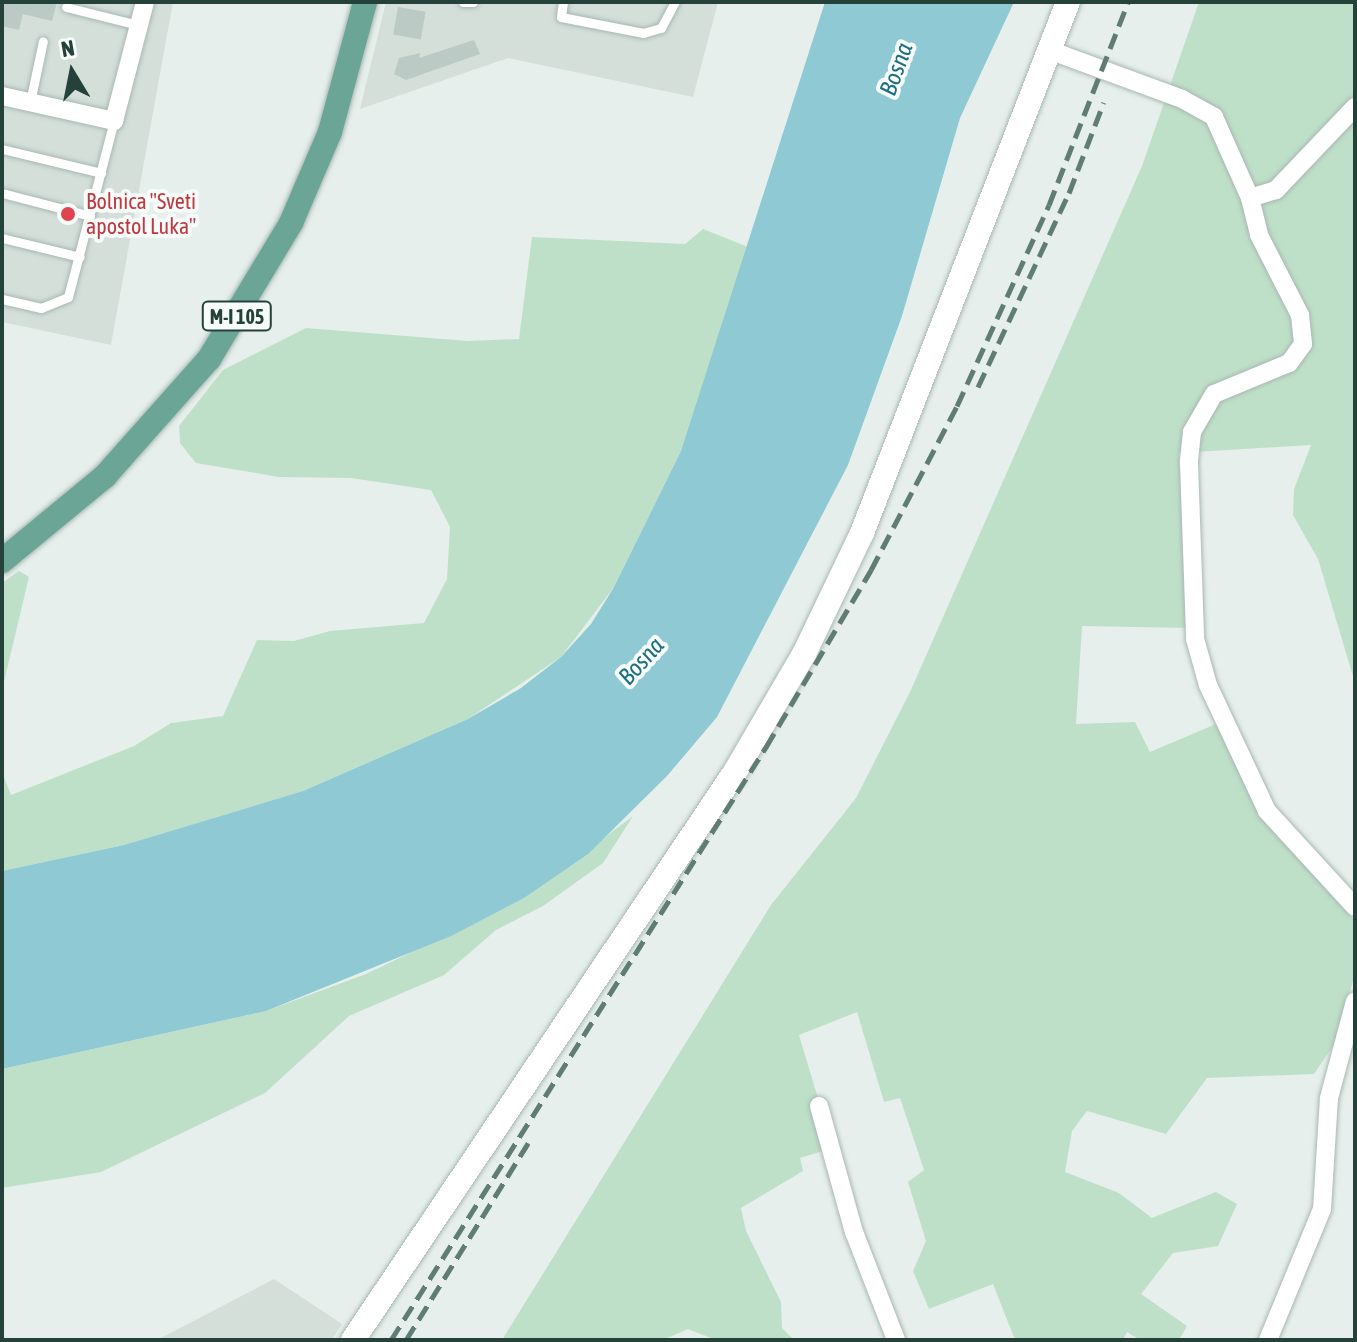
<!DOCTYPE html>
<html>
<head>
<meta charset="utf-8">
<style>
  body { margin:0 }
  #map { position:relative; width:1357px; height:1342px; overflow:hidden; background:#e6efeb; font-family:"Asap Condensed",sans-serif }
  div>[style] { position:absolute }
  [style*='--x'] { left:calc(var(--x)*1px); top:calc(var(--y)*1px); width:calc(var(--w)*1px); rotate:calc(var(--a)*1deg) }
  .built>* { inset:0; background:#d4dfda }
  .green>* { inset:0; background:#bfe0c8 }
  .water>* { inset:0; background:#8ec9d4 }
  .building>* { inset:0; background:#bbcac4; transform-origin:0 0 }
  .roads { filter:drop-shadow(0 0 2px #a8b8b2) drop-shadow(0 0 2px #a8b8b2) }
  .service>* { height:9px; margin:-4.5px; padding:0 4.5px; transform-origin:4.5px; border-radius:4.5px; background:#fff }
  .minor>* { height:18px; margin:-9px; padding:0 9px; transform-origin:9px; border-radius:9px; background:#fff }
  .secondary>* { height:24px; margin:-12px; padding:0 12px; transform-origin:12px; border-radius:12px; background:#fff }
  .primary>* { height:24px; margin:-12px; padding:0 12px; transform-origin:12px; border-radius:12px; background:#6aa596 }
  .rail>* { height:5px; margin-top:-2.5px; transform-origin:0; background:repeating-linear-gradient(90deg,#5f7d75 0 16px,transparent 0 24px) }
  .dots>* { width:22px; height:22px; translate:-50% -50%; box-sizing:border-box; border:4px solid #f7fbf9; border-radius:50% }
  span { translate:-50% -50%; white-space:nowrap; text-align:center; line-height:1.15; -webkit-text-stroke:8px #f7fbf9; paint-order:stroke }
  .shield-label span { padding:2px 6px; background:#f7fbf9; border:2px solid; border-radius:6px; -webkit-text-stroke-width:0 }
  .shield-label { font-size:20px; color:#24423a; font-weight:700 }
  .health-label { font-size:22px; color:#be3a42 }
  .left { translate:0 -50%; text-align:left }
  .water-label { font-size:24px; color:#1c6f80; font-style:italic }
  .frame { position:absolute; inset:0; border:4px solid #24423a; pointer-events:none }
  .north { position:absolute; left:32px; top:32px; width:80px; height:80px; -webkit-text-stroke:6px #f7fbf9; paint-order:stroke; rotate:350deg; font-size:22px; font-weight:700; line-height:32px; text-align:center; color:#24423a }
  .north::after { content:''; display:block; margin:auto; width:28px; height:36px; background:#24423a; clip-path:polygon(50% 0,100% 100%,50% 72%,0 100%) }
</style>
</head>
<body>
<div id="map">
  <div class="built">
    <div style="clip-path:polygon(2px 2px,173px 2px,111px 345px,2px 322px)"></div>
    <div style="clip-path:polygon(386px 2px,718px 2px,693px 97px,508px 58px,360px 109px)"></div>
    <div style="clip-path:polygon(274px 1279px,342px 1324px,332px 1340px,157px 1340px)"></div>
  </div>
  <div class="green">
    <div style="clip-path:polygon(1199px 2px,1355px 2px,1355px 683px,1318px 559px,1293px 515px,1294px 489px,1311px 445px,1179px 453px,1187px 628px,1082px 626px,1076px 724px,1135px 722px,1150px 752px,1216px 724px,1263px 818px,1355px 921px,1355px 975px,1333px 1046px,1314px 1074px,1207px 1078px,1166px 1134px,1087px 1111px,1072px 1131px,1065px 1172px,1119px 1193px,1152px 1218px,1216px 1192px,1237px 1204px,1218px 1246px,1173px 1253px,1141px 1294px,1187px 1326px,1179px 1340px,1140px 1340px,1127px 1332px,1123px 1340px,1015px 1340px,993px 1284px,929px 1309px,913px 1271px,926px 1241px,908px 1182px,924px 1170px,900px 1098px,884px 1102px,857px 1012px,799px 1035px,833px 1148px,800px 1158px,803px 1171px,741px 1208px,746px 1231px,781px 1302px,782px 1328px,794px 1340px,716px 1340px,688px 1329px,663px 1340px,502px 1340px,771px 905px,856px 798px,910px 692px,1142px 166px)"></div>
    <div style="clip-path:polygon(703px 229px,748px 247px,707px 381px,681px 451px,614px 587px,561px 657px,468px 719px,303px 791px,124px 845px,2px 871px,2px 772px,11px 795px,134px 746px,171px 723px,223px 716px,257px 640px,294px 641px,330px 631px,424px 623px,447px 579px,450px 527px,431px 490px,351px 478px,279px 477px,196px 463px,180px 443px,179px 426px,223px 370px,306px 328px,468px 341px,519px 339px,532px 237px,685px 244px)"></div>
    <div style="clip-path:polygon(19px 571px,29px 577px,2px 690px,2px 583px)"></div>
    <div style="clip-path:polygon(633px 816px,603px 863px,543px 906px,496px 930px,444px 975px,349px 1016px,265px 1093px,101px 1172px,2px 1188px,2px 1069px,266px 1011px,366px 974px,524px 898px)"></div>
  </div>
  <div class="water">
    <div style="clip-path:polygon(825px 2px,1014px 2px,960px 118px,902px 316px,848px 465px,717px 717px,667px 776px,588px 854px,524px 898px,451px 936px,266px 1011px,2px 1069px,2px 871px,124px 845px,303px 791px,468px 719px,521px 688px,561px 657px,591px 624px,614px 587px,681px 451px)"></div>
  </div>
  <div class="building">
    <div style="clip-path:polygon(2px 2px,57px 2px,52px 21px,23px 14px,19px 30px,2px 26px)"></div>
    <div style="left:398px;top:7px;width:28px;height:28px;rotate:10deg"></div>
    <div style="clip-path:polygon(474px 40px,480px 54px,406px 80px,394px 74px,399px 58px,420px 53px,419px 58px)"></div>
  </div>
  <div class="roads">
    <div class="service">
      <div style="--x:463;--y:2;--w:10;--a:0"></div>
      <div style="--x:563;--y:2;--w:15;--a:98"></div>
      <div style="--x:561;--y:17;--w:84;--a:11"></div>
      <div style="--x:643;--y:33;--w:19;--a:-16"></div>
      <div style="--x:661;--y:28;--w:30;--a:-62"></div>
      <div style="--x:66;--y:7;--w:75;--a:13.9"></div>
      <div style="--x:30;--y:102;--w:62;--a:-78"></div>
      <div style="--x:2;--y:149;--w:102;--a:13.6"></div>
      <div style="--x:2;--y:193;--w:91;--a:14.6"></div>
      <div style="--x:2;--y:238;--w:80;--a:13.7"></div>
      <div style="--x:2;--y:299;--w:40;--a:13"></div>
      <div style="--x:41;--y:308;--w:29;--a:-22"></div>
      <div style="--x:68;--y:297;--w:182;--a:-75.4"></div>
    </div>
    <div class="minor">
      <div style="--x:1049;--y:50;--w:142;--a:20.2"></div>
      <div style="--x:1182;--y:99;--w:37;--a:29"></div>
      <div style="--x:1214;--y:117;--w:89;--a:66"></div>
      <div style="--x:2;--y:96;--w:115;--a:12.6"></div>
      <div style="--x:114;--y:121;--w:123;--a:-75.4"></div>
      <div style="--x:1355;--y:107;--w:115;--a:133.6"></div>
      <div style="--x:1276;--y:190;--w:27;--a:163"></div>
      <div style="--x:1250;--y:198;--w:38;--a:76"></div>
      <div style="--x:1259;--y:235;--w:90;--a:62.9"></div>
      <div style="--x:1300;--y:315;--w:29;--a:84"></div>
      <div style="--x:1303;--y:344;--w:24;--a:126"></div>
      <div style="--x:1289;--y:363;--w:81;--a:157.5"></div>
      <div style="--x:1214;--y:394;--w:44;--a:120.1"></div>
      <div style="--x:1192;--y:432;--w:31;--a:96"></div>
      <div style="--x:1189;--y:463;--w:176;--a:88"></div>
      <div style="--x:1195;--y:639;--w:48;--a:74.2"></div>
      <div style="--x:1208;--y:685;--w:139;--a:64.9"></div>
      <div style="--x:1267;--y:811;--w:130;--a:47.5"></div>
      <div style="--x:819;--y:1106;--w:131;--a:74.5"></div>
      <div style="--x:854;--y:1232;--w:116;--a:68.7"></div>
      <div style="--x:1268;--y:1340;--w:142;--a:-67.6"></div>
      <div style="--x:1322;--y:1209;--w:111;--a:-86.4"></div>
      <div style="--x:1329;--y:1098;--w:100;--a:-75"></div>
    </div>
    <div class="secondary">
      <div style="--x:353;--y:1340;--w:685;--a:-56.08"></div>
      <div style="--x:735;--y:772;--w:137;--a:-59.7"></div>
      <div style="--x:804;--y:654;--w:134;--a:-64.4"></div>
      <div style="--x:862;--y:533;--w:570;--a:-68.8"></div>
    </div>
    <div class="primary">
      <div style="--x:2;--y:561;--w:134;--a:-39.5"></div>
      <div style="--x:105;--y:476;--w:157;--a:-48.4"></div>
      <div style="--x:209;--y:359;--w:159;--a:-58.9"></div>
      <div style="--x:291;--y:223;--w:99;--a:-66.8"></div>
      <div style="--x:330;--y:132;--w:135;--a:-74.9"></div>
    </div>
  </div>
  <div class="rail">
    <div style="--x:978;--y:387;--w:214;--a:-64.9"></div>
    <div style="--x:1069;--y:193;--w:97;--a:-69"></div>
    <div style="--x:391;--y:1340;--w:702;--a:-57.69"></div>
    <div style="--x:766;--y:747;--w:206;--a:-59.3"></div>
    <div style="--x:871;--y:570;--w:185;--a:-62.3"></div>
    <div style="--x:957;--y:406;--w:221;--a:-65.4"></div>
    <div style="--x:1049;--y:205;--w:218;--a:-68.7"></div>
    <div style="--x:406;--y:1340;--w:232;--a:-58.2"></div>
  </div>
  <div class="dots">
    <div style="left:68px;top:214px;background:#e0444e"></div>
  </div>
  <div class="shield-label">
    <span style="left:237px;top:316px">M-I 105</span>
  </div>
  <div class="health-label">
    <span class="left" style="left:86px;top:214px">Bolnica "Sveti<br>apostol Luka"</span>
  </div>
  <div class="water-label">
    <span style="left:896px;top:69px;rotate:-70deg">Bosna</span>
    <span style="left:641px;top:661px;rotate:-48deg">Bosna</span>
  </div>
  <div class="frame"></div>
  <div class="north">N</div>
</div>
</body>
</html>
